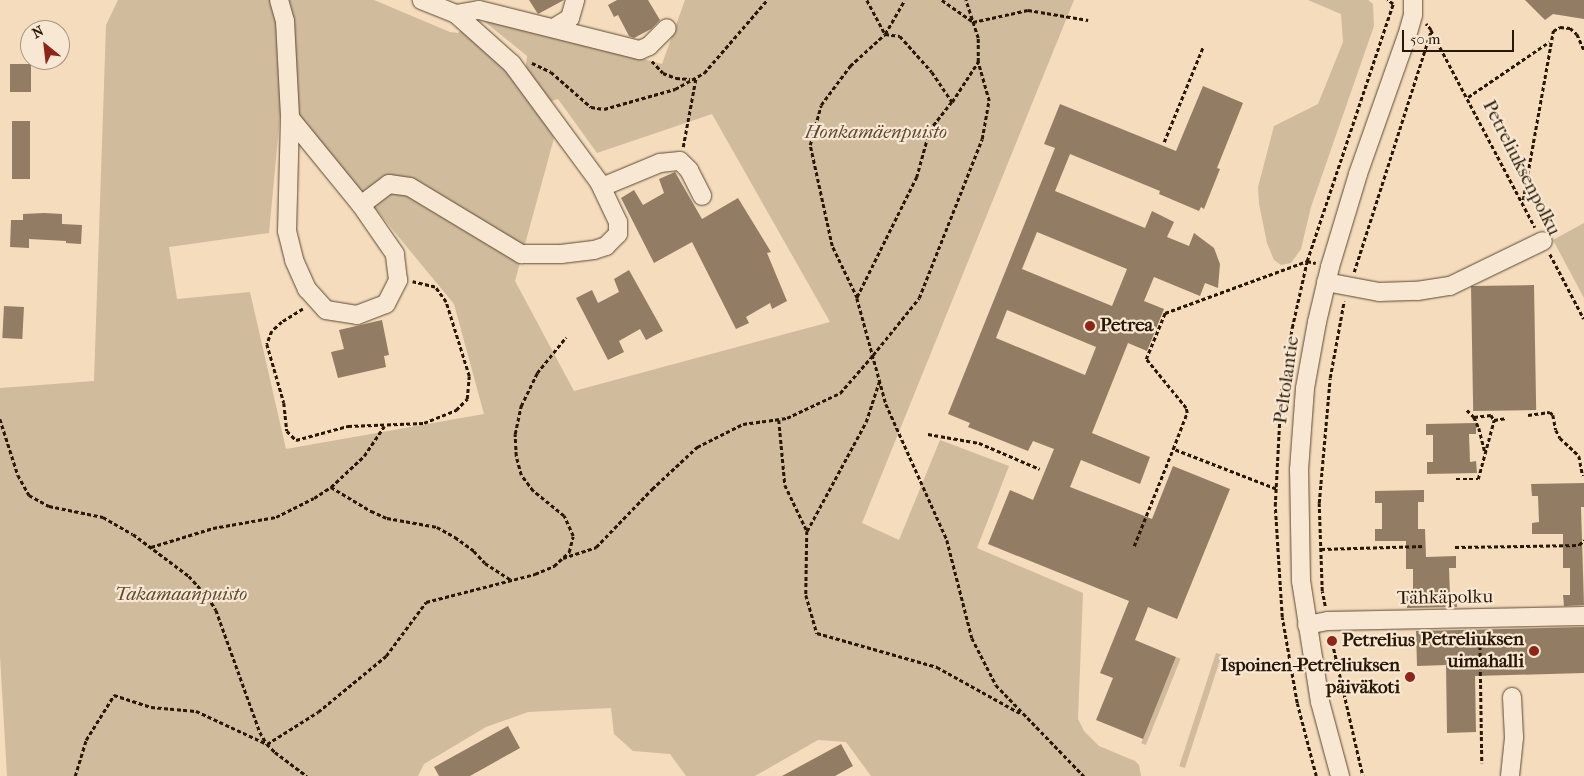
<!DOCTYPE html>
<html>
<head>
<meta charset="utf-8">
<style>
  body { margin:0 }
  #map { position:relative; width:1584px; height:776px; overflow:hidden; background:#f4dcbc; font-family:"IM FELL French Canon",serif }
  div>[style] { position:absolute }
  [style*='--x'] { left:calc(var(--x)*1px); top:calc(var(--y)*1px); width:calc(var(--w)*1px); rotate:calc(var(--a)*1deg) }
  .green>* { inset:0; background:#d1bb9d; transform-origin:0 0 }
  .building>* { inset:0; background:#927d64; transform-origin:0 0 }
  .path>* { height:2.5px; margin-top:-1.25px; transform-origin:0; background:repeating-linear-gradient(90deg,#281704 0 4px,transparent 0 6.5px) }
  .roads { filter:drop-shadow(0 0 1px #5b4832) drop-shadow(0 0 1px #5b4832) }
  .minor>* { height:18px; margin:-9px; padding:0 9px; transform-origin:9px; border-radius:9px; background:#f8e8d3 }
  .dots>* { width:14px; height:14px; translate:-50% -50%; box-sizing:border-box; border:2px solid #f8e8d3; border-radius:50% }
  span { translate:-50% -50%; white-space:nowrap; text-align:center; line-height:1.15; -webkit-text-stroke:4.5px #f8e8d3; paint-order:stroke }
  .park-label { font-size:19px; color:#5b4832; font-style:italic }
  .street-label { font-size:19px; color:#281704 }
  .poi-label { font-size:19px; color:#281704; font-weight:700 }
  .left { translate:0 -50%; text-align:left }
  .right { translate:-100% -50%; text-align:right }
  .north { position:absolute; left:20px; top:20px; width:50px; height:50px; box-sizing:border-box; background:#f8e8d3; border:1px solid #a59480; border-radius:50%; rotate:331deg; font-size:14px; font-weight:700; line-height:20px; text-align:center; color:#281704 }
  .north::after { content:''; display:block; margin:auto; width:18px; height:22px; background:#8f2418; clip-path:polygon(50% 0,100% 100%,50% 72%,0 100%) }
  .scale { position:absolute; left:1402px; top:30px; width:112px; height:22px; box-sizing:border-box; border:2px solid #281704; border-top:0; padding-left:6px; font-size:15px; line-height:18px; white-space:nowrap; color:#281704; -webkit-text-stroke:4px #f8e8d3; paint-order:stroke }
</style>
</head>
<body>
<div id="map">
  <div class="green">
    <div style="clip-path:polygon(evenodd,118px 0,374px 0,450px 32px,458px 33px,461px 30px,506px 68px,537px 109px,554px 138px,515px 281px,574px 391px,830px 322px,712px 114px,597px 153px,558px 99px,546px 103px,525px 73px,527px 56px,474px 13px,662px 64px,685px 0,1074px 0,862px 523px,899px 540px,940px 440px,1009px 466px,977px 548px,1083px 593px,1078px 719px,1084px 731px,1099px 746px,1135px 761px,1139px 765px,1141px 776px,871px 776px,846px 742px,818px 740px,755px 776px,686px 776px,670px 754px,633px 751px,614px 734px,611px 708px,528px 712px,486px 727px,424px 764px,418px 776px,7px 776px,0 656px,0 388px,94px 381px,106px 25px,118px 0,280px 116px,302px 120px,454px 304px,484px 414px,286px 449px,250px 292px,177px 299px,169px 247px,269px 233px,280px 116px)"></div>
    <div style="clip-path:polygon(1308px 0,1368px 0,1373px 4px,1374px 26px,1311px 207px,1301px 249px,1291px 263px,1281px 265px,1274px 260px,1267px 243px,1259px 204px,1258px 187px,1274px 126px,1318px 104px,1343px 42px,1341px 14px)"></div>
    <div style="clip-path:polygon(1584px 223px,1584px 298px,1553px 240px)"></div>
    <div style="left:1216px;top:653px;width:6px;height:119px;rotate:18deg"></div>
    <div style="left:1176px;top:657px;width:5px;height:93px;rotate:22deg"></div>
  </div>
  <div class="building">
    <div style="clip-path:polygon(529px 0,564px 0,538px 14px)"></div>
    <div style="clip-path:polygon(617px 0,648px 0,660px 20px,651px 29px,634px 38px,629px 36px,618px 15px,614px 17px,608px 5px)"></div>
    <div style="clip-path:polygon(1525px 0,1584px 0,1584px 19px,1553px 14px,1545px 20px)"></div>
    <div style="left:10px;top:64px;width:21px;height:28px"></div>
    <div style="clip-path:polygon(evenodd,1203px 86px,1243px 103px,1217px 168px,1220px 169px,1204px 209px,1201px 207px,1199px 211px,1159px 194px,1160px 191px,1070px 154px,1055px 191px,1145px 228px,1152px 211px,1174px 222px,1167px 237px,1189px 246px,1194px 233px,1214px 248px,1220px 264px,1218px 288px,1205px 283px,1200px 296px,1154px 277px,1144px 301px,1164px 309px,1147px 351px,1128px 343px,1092px 433px,1150px 457px,1140px 484px,1081px 460px,1070px 487px,1152px 519px,1173px 466px,1230px 489px,1177px 619px,1148px 607px,1135px 640px,1176px 657px,1143px 739px,1096px 720px,1113px 678px,1100px 673px,1129px 601px,988px 544px,1010px 490px,1033px 500px,1054px 449px,1033px 441px,1028px 451px,968px 427px,970px 423px,948px 414px,1055px 148px,1044px 144px,1060px 104px,1176px 151px,1203px 86px,1037px 232px,1127px 269px,1112px 306px,1022px 269px,1037px 232px,1203px 86px,1007px 310px,1096px 347px,1085px 375px,996px 338px,1007px 310px)"></div>
    <div style="left:12px;top:121px;width:18px;height:58px"></div>
    <div style="clip-path:polygon(675px 172px,702px 219px,738px 198px,771px 252px,767px 253px,787px 301px,772px 309px,770px 303px,746px 317px,749px 323px,736px 329px,692px 242px,654px 263px,621px 198px,634px 190px,643px 205px,664px 193px,659px 179px)"></div>
    <div style="clip-path:polygon(44px 213px,62px 214px,62px 224px,82px 225px,81px 244px,66px 243px,66px 241px,29px 239px,29px 248px,10px 247px,11px 220px,23px 220px,23px 214px)"></div>
    <div style="clip-path:polygon(629px 270px,663px 331px,646px 340px,640px 329px,619px 341px,624px 352px,608px 360px,576px 298px,592px 290px,598px 303px,619px 292px,614px 279px)"></div>
    <div style="left:1534px;top:285px;width:125px;height:63px;rotate:89deg"></div>
    <div style="left:4px;top:306px;width:20px;height:32px;rotate:3deg"></div>
    <div style="clip-path:polygon(382px 320px,389px 355px,384px 356px,386px 367px,338px 378px,331px 352px,344px 349px,339px 330px)"></div>
    <div style="clip-path:polygon(1476px 423px,1476px 434px,1469px 434px,1470px 462px,1476px 461px,1477px 473px,1427px 474px,1427px 462px,1433px 462px,1433px 435px,1426px 435px,1426px 424px)"></div>
    <div style="clip-path:polygon(1584px 483px,1584px 507px,1581px 507px,1584px 605px,1564px 606px,1563px 595px,1570px 595px,1570px 568px,1563px 568px,1563px 534px,1532px 534px,1532px 523px,1539px 522px,1538px 496px,1532px 496px,1531px 484px)"></div>
    <div style="clip-path:polygon(1424px 490px,1424px 502px,1418px 502px,1418px 529px,1425px 529px,1426px 557px,1456px 556px,1456px 568px,1449px 568px,1450px 595px,1456px 595px,1457px 607px,1407px 608px,1406px 596px,1413px 596px,1413px 569px,1406px 569px,1406px 541px,1375px 541px,1375px 529px,1382px 529px,1382px 503px,1375px 503px,1375px 491px)"></div>
    <div style="clip-path:polygon(1584px 627px,1584px 673px,1475px 676px,1476px 732px,1447px 733px,1446px 665px,1417px 666px,1416px 631px)"></div>
    <div style="clip-path:polygon(508px 726px,520px 748px,470px 776px,439px 776px,434px 767px)"></div>
    <div style="clip-path:polygon(841px 744px,853px 766px,835px 776px,782px 776px)"></div>
  </div>
  <div class="path">
    <div style="--x:867;--y:0;--w:38;--a:62"></div>
    <div style="--x:885;--y:34;--w:15;--a:8"></div>
    <div style="--x:900;--y:36;--w:48;--a:48.4"></div>
    <div style="--x:932;--y:72;--w:36;--a:56"></div>
    <div style="--x:952;--y:102;--w:36;--a:128"></div>
    <div style="--x:930;--y:130;--w:49;--a:105.5"></div>
    <div style="--x:917;--y:177;--w:135;--a:116.4"></div>
    <div style="--x:857;--y:298;--w:110;--a:74.7"></div>
    <div style="--x:886;--y:404;--w:149;--a:65.8"></div>
    <div style="--x:947;--y:540;--w:101;--a:75.7"></div>
    <div style="--x:972;--y:638;--w:53;--a:62.9"></div>
    <div style="--x:996;--y:685;--w:127;--a:46"></div>
    <div style="--x:942;--y:0;--w:38;--a:35"></div>
    <div style="--x:973;--y:22;--w:56;--a:-12.3"></div>
    <div style="--x:1028;--y:10;--w:61;--a:9.5"></div>
    <div style="--x:1431;--y:30;--w:223;--a:62.2"></div>
    <div style="--x:652;--y:61;--w:16;--a:47"></div>
    <div style="--x:663;--y:73;--w:14;--a:21"></div>
    <div style="--x:676;--y:78;--w:14;--a:4"></div>
    <div style="--x:532;--y:63;--w:21;--a:25"></div>
    <div style="--x:551;--y:72;--w:53;--a:41.2"></div>
    <div style="--x:591;--y:107;--w:13;--a:9"></div>
    <div style="--x:604;--y:109;--w:74;--a:-15.7"></div>
    <div style="--x:675;--y:89;--w:33;--a:-29"></div>
    <div style="--x:704;--y:73;--w:96;--a:-49.2"></div>
    <div style="--x:1468;--y:97;--w:98;--a:-34.2"></div>
    <div style="--x:952;--y:102;--w:48;--a:-57"></div>
    <div style="--x:978;--y:62;--w:24;--a:-90"></div>
    <div style="--x:978;--y:38;--w:40;--a:-108"></div>
    <div style="--x:1164;--y:142;--w:103;--a:-67.7"></div>
    <div style="--x:683;--y:147;--w:71;--a:-79.5"></div>
    <div style="--x:1523;--y:200;--w:172;--a:-79.9"></div>
    <div style="--x:1553;--y:31;--w:8;--a:-30"></div>
    <div style="--x:1560;--y:27;--w:10;--a:6"></div>
    <div style="--x:1570;--y:28;--w:9;--a:41"></div>
    <div style="--x:1577;--y:34;--w:17;--a:66"></div>
    <div style="--x:1550;--y:254;--w:73;--a:62.4"></div>
    <div style="--x:1354;--y:272;--w:254;--a:-72.3"></div>
    <div style="--x:1431;--y:30;--w:8;--a:-130"></div>
    <div style="--x:857;--y:298;--w:58;--a:-115.7"></div>
    <div style="--x:832;--y:246;--w:103;--a:-102.3"></div>
    <div style="--x:810;--y:145;--w:41;--a:-74.6"></div>
    <div style="--x:821;--y:105;--w:49;--a:-53.4"></div>
    <div style="--x:850;--y:66;--w:47;--a:-42.4"></div>
    <div style="--x:885;--y:34;--w:39;--a:-60"></div>
    <div style="--x:303;--y:309;--w:25;--a:148"></div>
    <div style="--x:282;--y:322;--w:13;--a:138"></div>
    <div style="--x:272;--y:331;--w:14;--a:111"></div>
    <div style="--x:267;--y:344;--w:61;--a:73.9"></div>
    <div style="--x:284;--y:403;--w:28;--a:84"></div>
    <div style="--x:287;--y:431;--w:13;--a:45"></div>
    <div style="--x:296;--y:440;--w:54;--a:-15.1"></div>
    <div style="--x:348;--y:426;--w:76;--a:-2.3"></div>
    <div style="--x:424;--y:423;--w:35;--a:-22"></div>
    <div style="--x:456;--y:410;--w:16;--a:-45"></div>
    <div style="--x:467;--y:399;--w:23;--a:-85"></div>
    <div style="--x:469;--y:376;--w:77;--a:-107.3"></div>
    <div style="--x:446;--y:302;--w:19;--a:-126"></div>
    <div style="--x:435;--y:287;--w:23;--a:-167"></div>
    <div style="--x:1467;--y:410;--w:10;--a:45"></div>
    <div style="--x:1474;--y:417;--w:12;--a:66"></div>
    <div style="--x:1479;--y:428;--w:25;--a:76"></div>
    <div style="--x:1528;--y:415;--w:22;--a:-8"></div>
    <div style="--x:1550;--y:412;--w:4;--a:45"></div>
    <div style="--x:1553;--y:415;--w:15;--a:79"></div>
    <div style="--x:1556;--y:430;--w:9;--a:63"></div>
    <div style="--x:1560;--y:438;--w:26;--a:43"></div>
    <div style="--x:1579;--y:456;--w:20;--a:79"></div>
    <div style="--x:1474;--y:417;--w:17;--a:-7"></div>
    <div style="--x:1491;--y:415;--w:6;--a:59"></div>
    <div style="--x:0;--y:419;--w:59;--a:72.2"></div>
    <div style="--x:18;--y:475;--w:23;--a:61"></div>
    <div style="--x:29;--y:495;--w:23;--a:29"></div>
    <div style="--x:49;--y:506;--w:55;--a:11.5"></div>
    <div style="--x:103;--y:517;--w:34;--a:30"></div>
    <div style="--x:133;--y:534;--w:70;--a:36.9"></div>
    <div style="--x:189;--y:576;--w:28;--a:48"></div>
    <div style="--x:208;--y:597;--w:15;--a:58"></div>
    <div style="--x:216;--y:610;--w:130;--a:70.2"></div>
    <div style="--x:260;--y:732;--w:14;--a:60"></div>
    <div style="--x:267;--y:744;--w:11;--a:45"></div>
    <div style="--x:275;--y:752;--w:40;--a:37"></div>
    <div style="--x:779;--y:420;--w:65;--a:84.7"></div>
    <div style="--x:785;--y:485;--w:51;--a:64.4"></div>
    <div style="--x:807;--y:531;--w:64;--a:90.9"></div>
    <div style="--x:806;--y:595;--w:40;--a:74"></div>
    <div style="--x:817;--y:633;--w:125;--a:15.8"></div>
    <div style="--x:937;--y:667;--w:95;--a:29"></div>
    <div style="--x:928;--y:434;--w:52;--a:10"></div>
    <div style="--x:979;--y:443;--w:66;--a:23.1"></div>
    <div style="--x:1456;--y:479;--w:22;--a:0"></div>
    <div style="--x:1478;--y:479;--w:61;--a:-74.8"></div>
    <div style="--x:1494;--y:420;--w:13;--a:-9"></div>
    <div style="--x:331;--y:487;--w:47;--a:31"></div>
    <div style="--x:371;--y:511;--w:17;--a:24"></div>
    <div style="--x:387;--y:518;--w:51;--a:10.2"></div>
    <div style="--x:437;--y:527;--w:21;--a:29"></div>
    <div style="--x:455;--y:537;--w:24;--a:36"></div>
    <div style="--x:474;--y:551;--w:16;--a:47"></div>
    <div style="--x:485;--y:563;--w:31;--a:33"></div>
    <div style="--x:1276;--y:489;--w:110;--a:-158.8"></div>
    <div style="--x:1173;--y:449;--w:39;--a:-69"></div>
    <div style="--x:1187;--y:413;--w:5;--a:-101"></div>
    <div style="--x:1186;--y:408;--w:63;--a:-129.2"></div>
    <div style="--x:1146;--y:359;--w:50;--a:-67.6"></div>
    <div style="--x:1165;--y:313;--w:151;--a:-20.1"></div>
    <div style="--x:1307;--y:261;--w:9;--a:13"></div>
    <div style="--x:807;--y:531;--w:124;--a:-61.6"></div>
    <div style="--x:866;--y:422;--w:42;--a:-72"></div>
    <div style="--x:1134;--y:546;--w:105;--a:-68.1"></div>
    <div style="--x:151;--y:547;--w:65;--a:-17"></div>
    <div style="--x:213;--y:528;--w:64;--a:-9.9"></div>
    <div style="--x:276;--y:517;--w:42;--a:-26.6"></div>
    <div style="--x:314;--y:498;--w:20;--a:-33"></div>
    <div style="--x:331;--y:487;--w:45;--a:-43.2"></div>
    <div style="--x:364;--y:456;--w:36;--a:-56"></div>
    <div style="--x:1455;--y:547;--w:124;--a:-0.9"></div>
    <div style="--x:1579;--y:545;--w:7;--a:-45"></div>
    <div style="--x:1321;--y:549;--w:104;--a:-1.7"></div>
    <div style="--x:563;--y:558;--w:35;--a:-18"></div>
    <div style="--x:596;--y:547;--w:81;--a:-46"></div>
    <div style="--x:652;--y:489;--w:62;--a:-43"></div>
    <div style="--x:697;--y:447;--w:51;--a:-26.6"></div>
    <div style="--x:743;--y:424;--w:44;--a:-7.8"></div>
    <div style="--x:787;--y:418;--w:59;--a:-25.3"></div>
    <div style="--x:840;--y:393;--w:50;--a:-49"></div>
    <div style="--x:873;--y:355;--w:73;--a:-51.1"></div>
    <div style="--x:919;--y:298;--w:171;--a:-68.4"></div>
    <div style="--x:982;--y:139;--w:39;--a:-80"></div>
    <div style="--x:989;--y:101;--w:41;--a:-105.8"></div>
    <div style="--x:1325;--y:606;--w:15;--a:-101"></div>
    <div style="--x:1322;--y:591;--w:88;--a:-92"></div>
    <div style="--x:1319;--y:503;--w:125;--a:-85"></div>
    <div style="--x:1330;--y:378;--w:78;--a:-79.7"></div>
    <div style="--x:1480;--y:633;--w:130;--a:89.1"></div>
    <div style="--x:1331;--y:636;--w:144;--a:77.1"></div>
    <div style="--x:75;--y:776;--w:38;--a:-73"></div>
    <div style="--x:86;--y:740;--w:53;--a:-58.1"></div>
    <div style="--x:114;--y:695;--w:39;--a:18"></div>
    <div style="--x:151;--y:707;--w:45;--a:5.1"></div>
    <div style="--x:196;--y:711;--w:78;--a:24.9"></div>
    <div style="--x:267;--y:744;--w:60;--a:-32.1"></div>
    <div style="--x:318;--y:712;--w:88;--a:-39.5"></div>
    <div style="--x:386;--y:656;--w:67;--a:-53.5"></div>
    <div style="--x:426;--y:602;--w:113;--a:-14.4"></div>
    <div style="--x:535;--y:574;--w:21;--a:-23"></div>
    <div style="--x:554;--y:566;--w:21;--a:-43"></div>
    <div style="--x:569;--y:552;--w:16;--a:-76"></div>
    <div style="--x:573;--y:536;--w:22;--a:-114"></div>
    <div style="--x:564;--y:516;--w:40;--a:-141"></div>
    <div style="--x:533;--y:491;--w:20;--a:-127"></div>
    <div style="--x:521;--y:475;--w:20;--a:-105"></div>
    <div style="--x:516;--y:456;--w:22;--a:-93"></div>
    <div style="--x:515;--y:434;--w:29;--a:-78"></div>
    <div style="--x:521;--y:406;--w:37;--a:-64"></div>
    <div style="--x:537;--y:373;--w:46;--a:-51.1"></div>
    <div style="--x:1316;--y:776;--w:75;--a:-104.6"></div>
    <div style="--x:1297;--y:703;--w:87;--a:-99.9"></div>
    <div style="--x:1282;--y:617;--w:111;--a:-93.6"></div>
    <div style="--x:1275;--y:506;--w:113;--a:-87"></div>
    <div style="--x:1281;--y:393;--w:66;--a:-80.4"></div>
    <div style="--x:1292;--y:328;--w:69;--a:-77.4"></div>
    <div style="--x:1307;--y:261;--w:271;--a:-71.5"></div>
    <div style="--x:1393;--y:4;--w:7;--a:-146"></div>
  </div>
  <div class="roads">
    <div class="minor">
      <div style="--x:279;--y:0;--w:22;--a:74"></div>
      <div style="--x:285;--y:21;--w:97;--a:87"></div>
      <div style="--x:290;--y:118;--w:113;--a:91.5"></div>
      <div style="--x:287;--y:231;--w:30;--a:76"></div>
      <div style="--x:294;--y:260;--w:32;--a:66"></div>
      <div style="--x:307;--y:289;--w:28;--a:48"></div>
      <div style="--x:326;--y:310;--w:31;--a:9"></div>
      <div style="--x:357;--y:315;--w:31;--a:-21"></div>
      <div style="--x:386;--y:304;--w:27;--a:-63"></div>
      <div style="--x:398;--y:280;--w:26;--a:-97"></div>
      <div style="--x:395;--y:254;--w:60;--a:-124.8"></div>
      <div style="--x:361;--y:205;--w:112;--a:-129.2"></div>
      <div style="--x:456;--y:14;--w:23;--a:-10"></div>
      <div style="--x:479;--y:10;--w:166;--a:14"></div>
      <div style="--x:640;--y:50;--w:10;--a:-24"></div>
      <div style="--x:649;--y:46;--w:25;--a:-45"></div>
      <div style="--x:554;--y:28;--w:19;--a:-32"></div>
      <div style="--x:570;--y:18;--w:19;--a:-74"></div>
      <div style="--x:602;--y:187;--w:63;--a:-22.5"></div>
      <div style="--x:660;--y:163;--w:20;--a:-6"></div>
      <div style="--x:680;--y:161;--w:13;--a:45"></div>
      <div style="--x:689;--y:170;--w:29;--a:63"></div>
      <div style="--x:361;--y:205;--w:35;--a:-37"></div>
      <div style="--x:389;--y:184;--w:21;--a:8"></div>
      <div style="--x:410;--y:187;--w:130;--a:31.1"></div>
      <div style="--x:521;--y:254;--w:40;--a:0"></div>
      <div style="--x:561;--y:254;--w:33;--a:-7"></div>
      <div style="--x:594;--y:250;--w:13;--a:-18"></div>
      <div style="--x:606;--y:246;--w:17;--a:-45"></div>
      <div style="--x:618;--y:234;--w:12;--a:-90"></div>
      <div style="--x:618;--y:222;--w:44;--a:-115.4"></div>
      <div style="--x:599;--y:182;--w:147;--a:-126.4"></div>
      <div style="--x:512;--y:64;--w:75;--a:-138.2"></div>
      <div style="--x:456;--y:14;--w:37;--a:-158"></div>
      <div style="--x:1326;--y:282;--w:54;--a:10.7"></div>
      <div style="--x:1379;--y:292;--w:38;--a:-2"></div>
      <div style="--x:1417;--y:291;--w:33;--a:-9"></div>
      <div style="--x:1450;--y:286;--w:103;--a:-25.8"></div>
      <div style="--x:1307;--y:625;--w:21;--a:-11"></div>
      <div style="--x:1328;--y:621;--w:256;--a:-1.1"></div>
      <div style="--x:1340;--y:776;--w:77;--a:-105.1"></div>
      <div style="--x:1320;--y:702;--w:122;--a:-98.9"></div>
      <div style="--x:1301;--y:581;--w:111;--a:-91"></div>
      <div style="--x:1299;--y:470;--w:82;--a:-85.8"></div>
      <div style="--x:1305;--y:388;--w:67;--a:-79.7"></div>
      <div style="--x:1317;--y:322;--w:57;--a:-76.7"></div>
      <div style="--x:1330;--y:267;--w:97;--a:-73.2"></div>
      <div style="--x:1358;--y:174;--w:146;--a:-70.5"></div>
      <div style="--x:1407;--y:36;--w:22;--a:-74"></div>
      <div style="--x:1413;--y:15;--w:15;--a:-90"></div>
      <div style="--x:1510;--y:776;--w:39;--a:-84"></div>
      <div style="--x:1514;--y:737;--w:40;--a:-92.9"></div>
    </div>
  </div>
  <div class="dots">
    <div style="left:1090px;top:326px;background:#8f2418"></div>
    <div style="left:1332px;top:641px;background:#8f2418"></div>
    <div style="left:1534px;top:651px;background:#8f2418"></div>
    <div style="left:1410px;top:677px;background:#8f2418"></div>
  </div>
  <div class="park-label">
    <span style="left:876px;top:133px">Honkamäenpuisto</span>
    <span style="left:181px;top:595px">Takamaanpuisto</span>
  </div>
  <div class="street-label">
    <span style="left:1521px;top:168px;rotate:63deg">Petreliuksenpolku</span>
    <span style="left:1287px;top:380px;rotate:-82deg">Peltolantie</span>
    <span style="left:1445px;top:598px;rotate:-1deg">Tähkäpolku</span>
  </div>
  <div class="poi-label">
    <span class="left" style="left:1100px;top:326px">Petrea</span>
    <span class="right" style="left:1524px;top:651px">Petreliuksen<br>uimahalli</span>
    <span class="left" style="left:1342px;top:641px">Petrelius</span>
    <span class="right" style="left:1400px;top:677px">Ispoinen-Petreliuksen<br>päiväkoti</span>
  </div>
  <div class="north">N</div>
  <div class="scale">50 m</div>
</div>
</body>
</html>
